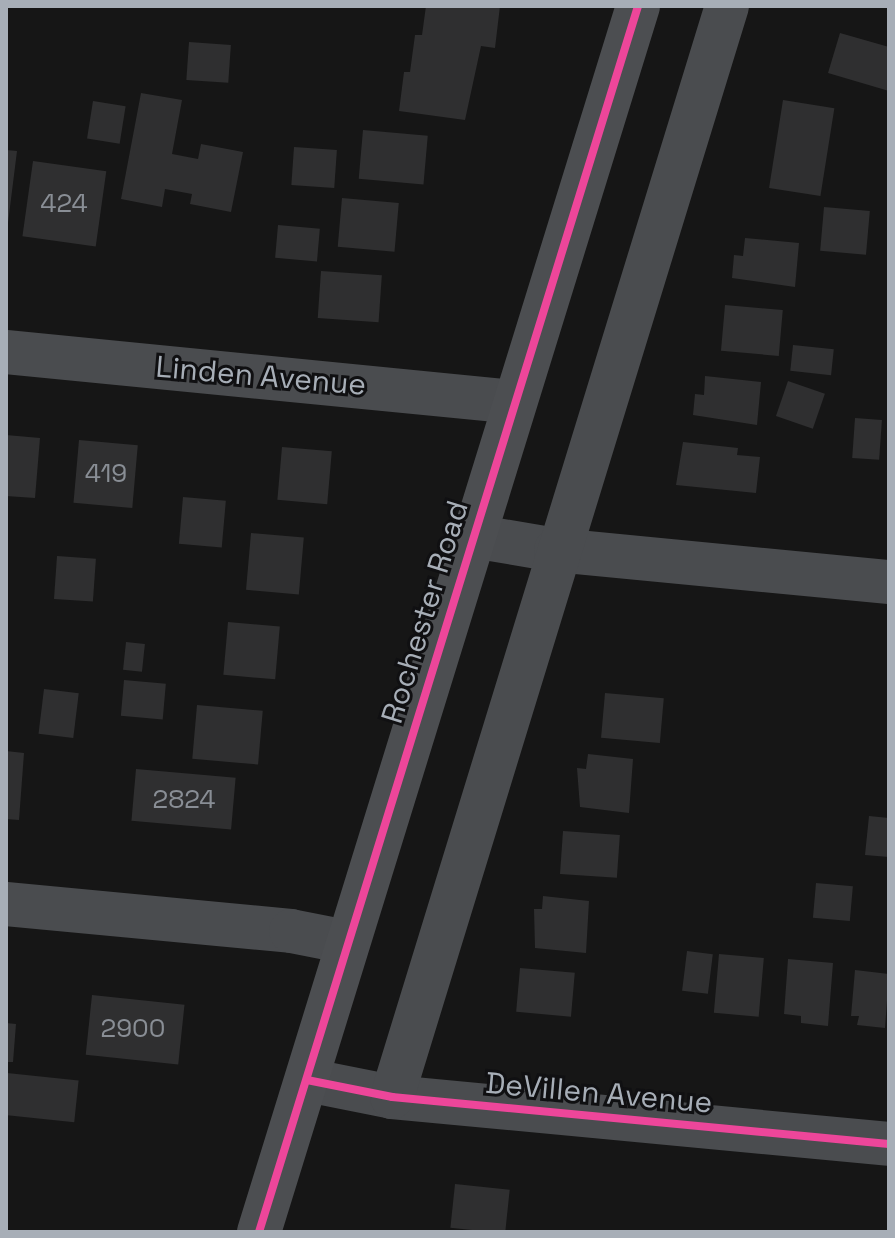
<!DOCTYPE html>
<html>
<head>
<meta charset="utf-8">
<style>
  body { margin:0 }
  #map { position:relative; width:895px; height:1238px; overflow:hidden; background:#161616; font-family:"Space Grotesk",sans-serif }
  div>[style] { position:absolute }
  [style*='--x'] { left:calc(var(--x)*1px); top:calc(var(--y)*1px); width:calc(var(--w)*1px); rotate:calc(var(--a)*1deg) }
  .building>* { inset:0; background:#2f2f30; transform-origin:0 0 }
  .minor>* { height:44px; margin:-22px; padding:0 22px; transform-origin:22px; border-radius:22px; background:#4a4c4f }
  .major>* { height:44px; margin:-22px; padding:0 22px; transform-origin:22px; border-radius:22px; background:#4c4e51 }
  .cycleway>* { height:8px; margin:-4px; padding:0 4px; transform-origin:4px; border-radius:4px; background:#ed469a }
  span { translate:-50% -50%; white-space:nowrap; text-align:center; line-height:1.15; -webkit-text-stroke:6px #101012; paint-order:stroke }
  .number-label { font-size:26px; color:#898e95 }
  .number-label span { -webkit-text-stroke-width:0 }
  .street-label { font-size:30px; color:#a7aeb7 }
  .frame { position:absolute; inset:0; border:8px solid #a7aeb7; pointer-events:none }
</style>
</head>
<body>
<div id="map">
  <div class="building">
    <div style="clip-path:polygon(426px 6px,500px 6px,495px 48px,481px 46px,465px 120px,399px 111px,404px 72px,410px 72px,415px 35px,422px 35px)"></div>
    <div style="clip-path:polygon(840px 33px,889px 47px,889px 91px,828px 73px)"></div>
    <div style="left:189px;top:42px;width:42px;height:38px;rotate:4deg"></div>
    <div style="clip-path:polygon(141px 93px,182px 100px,172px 154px,198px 159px,201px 144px,243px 152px,231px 212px,190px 204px,192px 194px,165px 189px,162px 207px,121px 199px)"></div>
    <div style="left:783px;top:100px;width:52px;height:89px;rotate:9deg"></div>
    <div style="left:93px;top:101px;width:33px;height:38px;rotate:9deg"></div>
    <div style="left:363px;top:130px;width:65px;height:49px;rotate:5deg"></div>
    <div style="left:294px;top:147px;width:43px;height:38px;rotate:4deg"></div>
    <div style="clip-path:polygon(6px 150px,17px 151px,8px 223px,6px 223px)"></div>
    <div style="left:33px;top:161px;width:74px;height:76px;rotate:8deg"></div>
    <div style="left:342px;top:198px;width:57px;height:49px;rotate:5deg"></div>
    <div style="left:824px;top:207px;width:46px;height:44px;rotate:5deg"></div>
    <div style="left:278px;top:225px;width:42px;height:33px;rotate:5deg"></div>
    <div style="clip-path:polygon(745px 238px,799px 243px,795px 287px,732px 278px,734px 255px,743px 256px)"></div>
    <div style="left:321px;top:271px;width:61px;height:47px;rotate:4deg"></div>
    <div style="left:725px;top:305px;width:58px;height:46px;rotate:5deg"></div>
    <div style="left:793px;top:345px;width:41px;height:26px;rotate:6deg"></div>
    <div style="clip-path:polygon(705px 376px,761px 382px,757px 425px,693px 415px,695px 394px,704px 395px)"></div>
    <div style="left:788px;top:381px;width:39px;height:37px;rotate:19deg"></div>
    <div style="left:855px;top:418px;width:27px;height:40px;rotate:4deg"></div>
    <div style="clip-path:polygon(6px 435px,40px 438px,35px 498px,6px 496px)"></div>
    <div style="left:79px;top:440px;width:59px;height:63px;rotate:5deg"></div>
    <div style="clip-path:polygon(683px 442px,738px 448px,737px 455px,760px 457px,756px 493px,676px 485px)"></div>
    <div style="left:282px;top:447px;width:50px;height:53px;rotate:5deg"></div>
    <div style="left:183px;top:497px;width:43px;height:47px;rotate:5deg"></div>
    <div style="left:251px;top:533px;width:53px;height:57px;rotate:5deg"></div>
    <div style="left:57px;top:556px;width:39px;height:43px;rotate:4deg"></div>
    <div style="left:228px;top:622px;width:52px;height:53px;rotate:5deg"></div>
    <div style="left:126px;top:642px;width:19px;height:28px;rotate:6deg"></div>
    <div style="left:124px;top:680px;width:42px;height:36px;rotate:5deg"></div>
    <div style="left:44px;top:689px;width:35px;height:45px;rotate:7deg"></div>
    <div style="left:605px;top:693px;width:59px;height:45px;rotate:5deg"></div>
    <div style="left:197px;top:705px;width:66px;height:54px;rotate:5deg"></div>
    <div style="clip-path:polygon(6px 751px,24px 753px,19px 820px,6px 819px)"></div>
    <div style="clip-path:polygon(588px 754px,633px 759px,629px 813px,580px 807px,577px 768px,586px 769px)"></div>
    <div style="left:136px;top:769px;width:100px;height:52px;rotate:5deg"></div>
    <div style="clip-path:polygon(869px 816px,889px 818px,889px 857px,865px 855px)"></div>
    <div style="left:563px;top:831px;width:57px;height:43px;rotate:4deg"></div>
    <div style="left:816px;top:883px;width:37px;height:35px;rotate:5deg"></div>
    <div style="clip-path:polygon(543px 896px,589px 901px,586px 953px,535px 948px,534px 909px,542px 909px)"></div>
    <div style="left:687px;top:951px;width:26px;height:40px;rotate:7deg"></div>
    <div style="left:719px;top:954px;width:45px;height:59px;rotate:5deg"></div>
    <div style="clip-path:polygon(788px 959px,833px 963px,828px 1026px,801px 1023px,801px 1016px,784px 1014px)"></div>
    <div style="left:520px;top:968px;width:55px;height:44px;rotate:5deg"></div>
    <div style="clip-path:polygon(855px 970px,889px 974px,885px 1028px,857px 1025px,859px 1016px,851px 1016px)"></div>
    <div style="left:92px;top:995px;width:93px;height:60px;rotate:6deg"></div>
    <div style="clip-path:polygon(6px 1023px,16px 1024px,13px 1062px,6px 1062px)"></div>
    <div style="left:7px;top:1073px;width:72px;height:42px;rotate:6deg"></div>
    <div style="left:455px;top:1184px;width:55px;height:44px;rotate:6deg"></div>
  </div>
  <div class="minor">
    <div style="--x:6;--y:352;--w:511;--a:5.61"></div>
    <div style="--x:473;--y:536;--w:84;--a:9.6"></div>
    <div style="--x:556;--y:550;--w:335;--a:5.5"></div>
    <div style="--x:6;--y:904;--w:286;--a:5.4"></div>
    <div style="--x:291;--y:931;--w:57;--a:11.1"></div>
    <div style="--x:307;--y:1080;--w:87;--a:11.3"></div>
    <div style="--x:392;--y:1097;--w:499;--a:5.4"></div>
    <div style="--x:392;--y:1097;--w:1141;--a:-72.93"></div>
  </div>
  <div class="major">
    <div style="--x:259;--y:1232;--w:1283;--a:-72.82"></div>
  </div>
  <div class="cycleway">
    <div style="--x:307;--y:1080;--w:87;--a:11.3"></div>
    <div style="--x:392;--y:1097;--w:499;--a:5.4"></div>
    <div style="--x:259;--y:1232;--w:1283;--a:-72.82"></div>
  </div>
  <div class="number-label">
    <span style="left:64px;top:204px">424</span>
    <span style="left:106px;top:474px">419</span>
    <span style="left:184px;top:800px">2824</span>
    <span style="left:133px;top:1029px">2900</span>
  </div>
  <div class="street-label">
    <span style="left:261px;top:376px;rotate:5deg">Linden Avenue</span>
    <span style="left:425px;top:612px;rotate:-73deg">Rochester Road</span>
    <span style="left:599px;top:1093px;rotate:5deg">DeVillen Avenue</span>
  </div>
  <div class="frame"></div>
</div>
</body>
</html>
